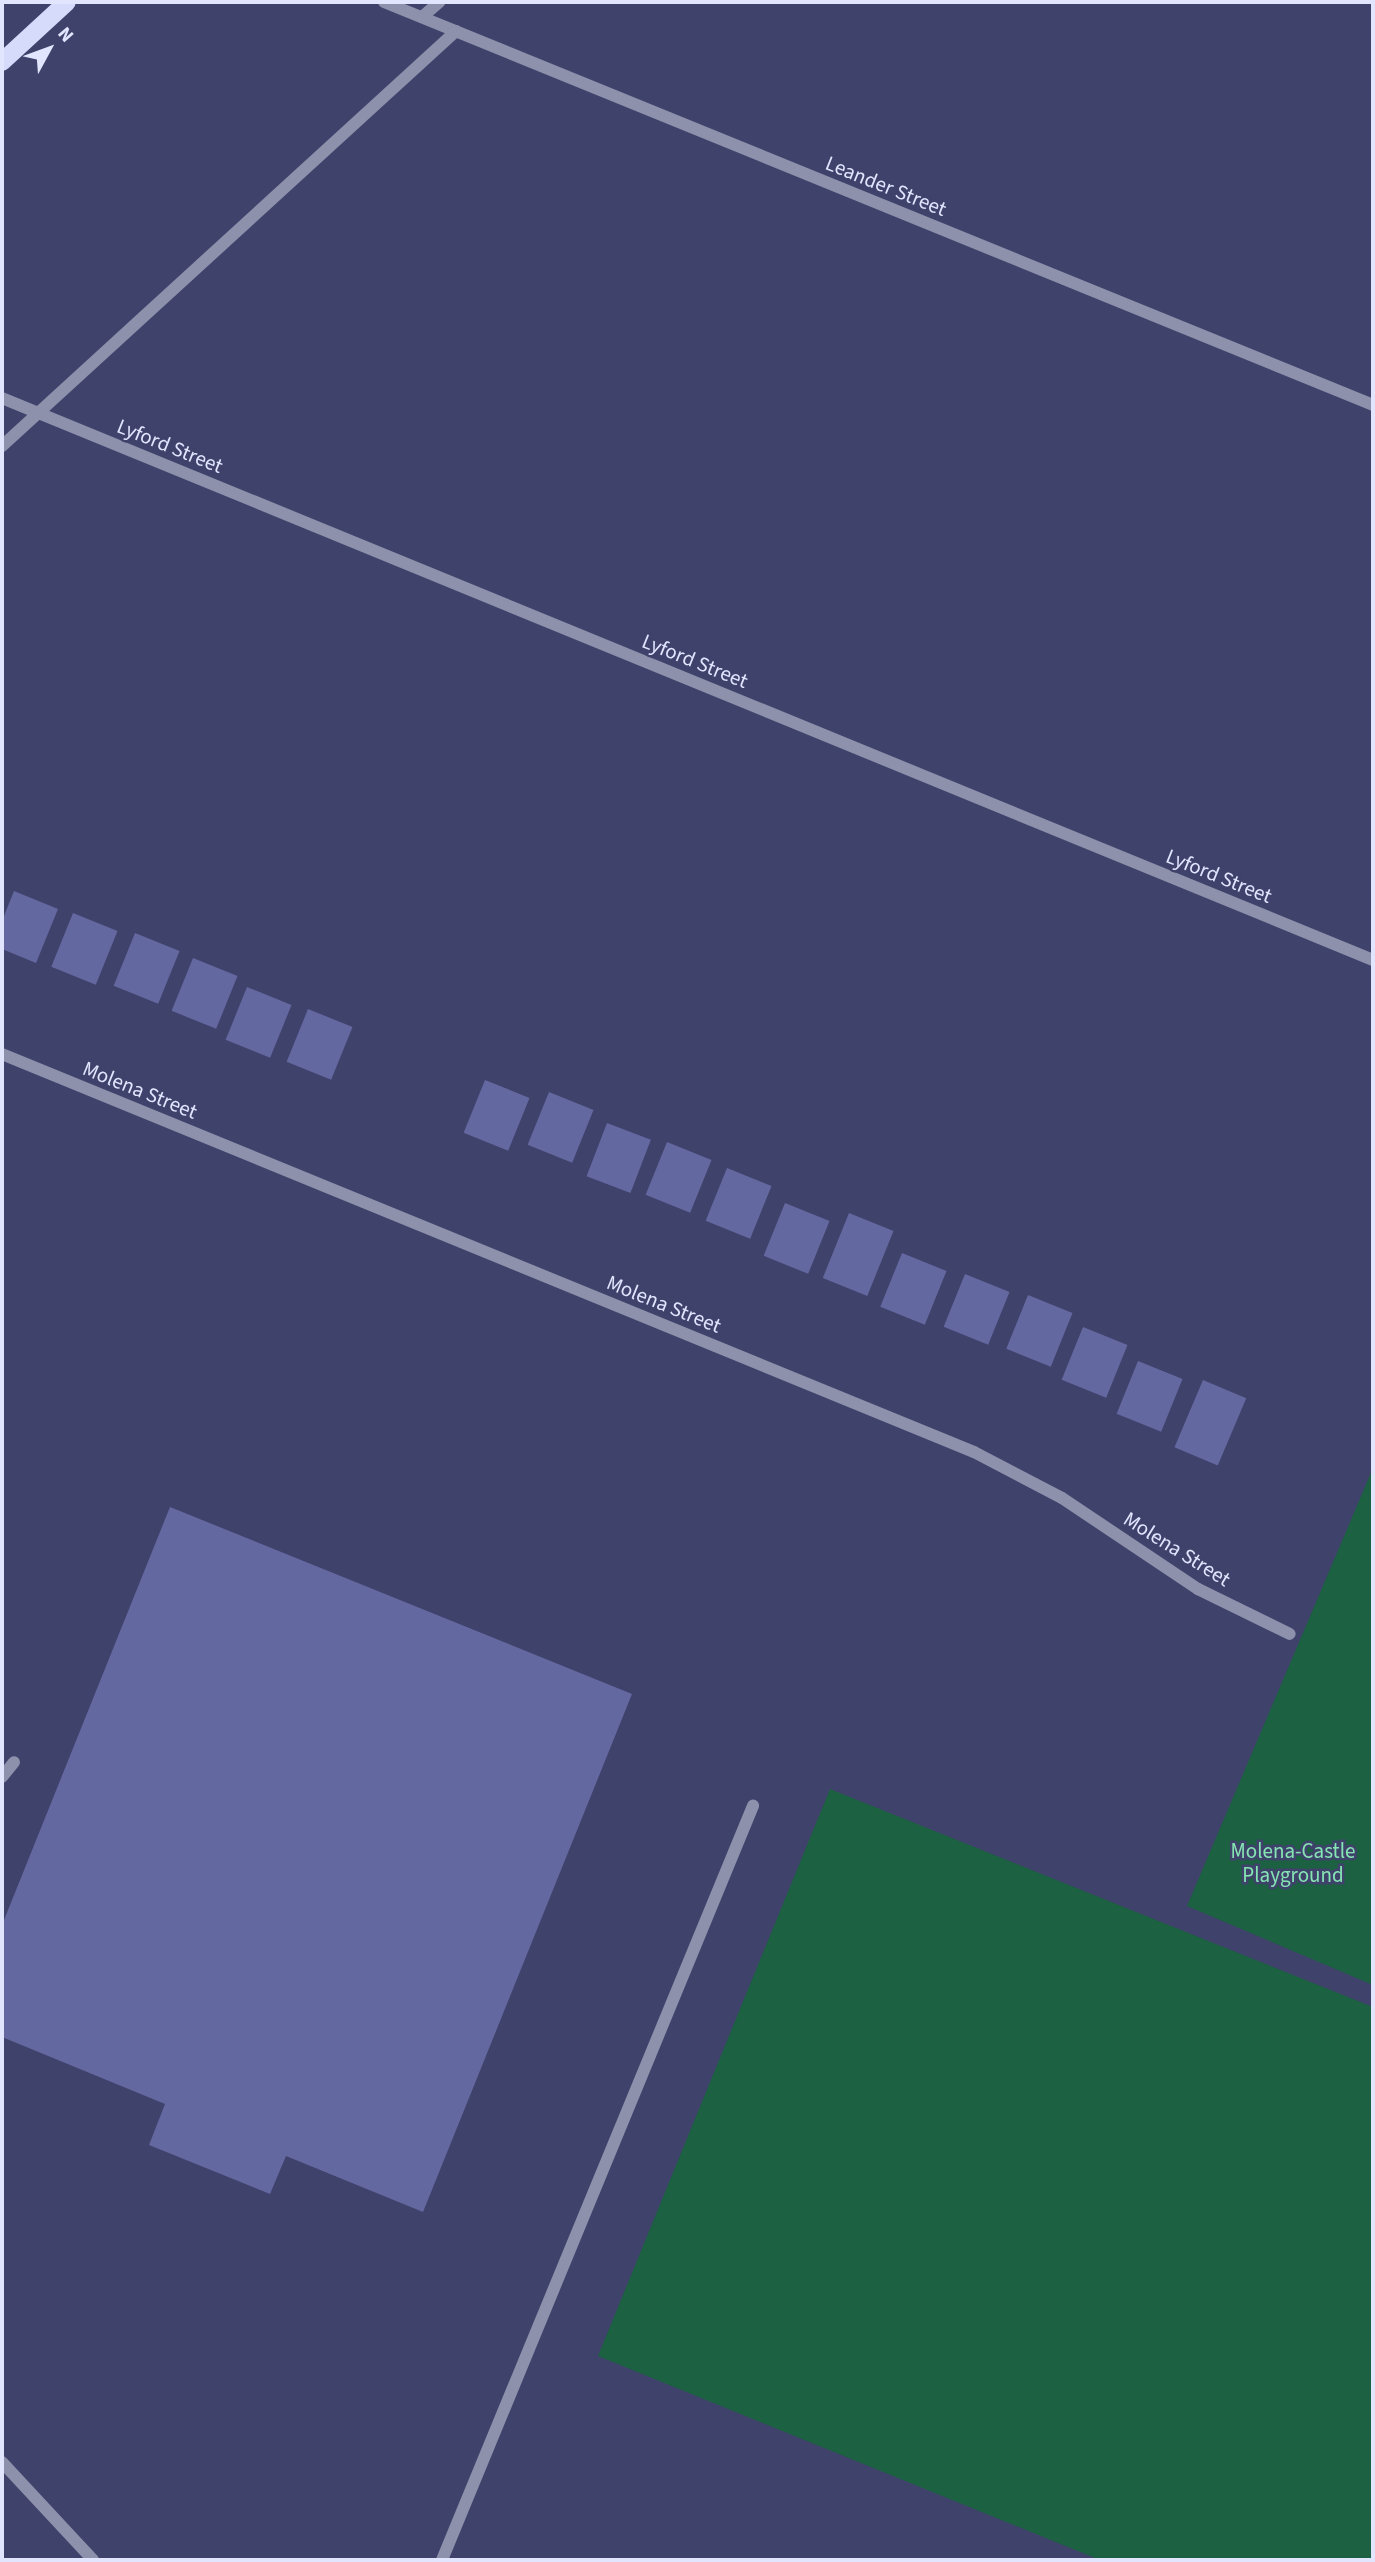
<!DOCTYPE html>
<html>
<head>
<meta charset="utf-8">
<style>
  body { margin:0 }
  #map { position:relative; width:1375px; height:2562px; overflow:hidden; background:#3f426b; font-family:"Source Sans 3",sans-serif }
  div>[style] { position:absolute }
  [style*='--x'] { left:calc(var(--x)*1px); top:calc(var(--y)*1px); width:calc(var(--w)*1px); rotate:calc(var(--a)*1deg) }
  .green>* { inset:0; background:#1c6141 }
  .building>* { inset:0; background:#6468a0; transform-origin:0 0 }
  .minor>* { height:12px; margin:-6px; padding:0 6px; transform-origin:6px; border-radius:6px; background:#8d91ab }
  .major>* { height:18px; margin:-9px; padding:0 9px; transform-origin:9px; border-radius:9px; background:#d7dbfb }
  span { translate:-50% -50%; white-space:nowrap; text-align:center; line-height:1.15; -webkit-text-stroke:5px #3f426b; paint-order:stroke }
  .street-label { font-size:21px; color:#e2e5fe }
  .park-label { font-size:21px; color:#85e5b3 }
  .frame { position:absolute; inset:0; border:4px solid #e2e5fe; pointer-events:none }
  .north { position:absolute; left:14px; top:14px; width:70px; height:70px; -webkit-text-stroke:5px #3f426b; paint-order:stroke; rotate:49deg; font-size:19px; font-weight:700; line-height:28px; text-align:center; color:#e2e5fe }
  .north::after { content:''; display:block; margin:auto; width:24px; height:32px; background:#e2e5fe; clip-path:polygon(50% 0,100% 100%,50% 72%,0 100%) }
</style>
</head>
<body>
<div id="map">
  <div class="green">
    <div style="clip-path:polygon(1373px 1468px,1373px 1985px,1187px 1906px)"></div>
    <div style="clip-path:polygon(830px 1789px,1373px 2007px,1373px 2560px,1100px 2560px,598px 2356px)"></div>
  </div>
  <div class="building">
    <div style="clip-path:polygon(14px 891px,58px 909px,36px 963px,2px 949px,2px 921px)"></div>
    <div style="left:73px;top:913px;width:48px;height:58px;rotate:22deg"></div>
    <div style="left:135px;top:933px;width:48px;height:57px;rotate:22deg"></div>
    <div style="left:193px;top:958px;width:48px;height:57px;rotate:22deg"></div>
    <div style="left:247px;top:987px;width:48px;height:57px;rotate:22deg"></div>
    <div style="left:308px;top:1009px;width:48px;height:57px;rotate:22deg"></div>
    <div style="left:485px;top:1080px;width:48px;height:57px;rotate:22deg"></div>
    <div style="left:549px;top:1092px;width:48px;height:57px;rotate:22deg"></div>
    <div style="left:607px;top:1123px;width:47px;height:57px;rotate:21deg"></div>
    <div style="left:667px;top:1142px;width:48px;height:57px;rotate:22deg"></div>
    <div style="left:727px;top:1168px;width:48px;height:57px;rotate:22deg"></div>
    <div style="left:785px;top:1203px;width:48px;height:57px;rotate:22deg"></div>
    <div style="left:849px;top:1213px;width:48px;height:70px;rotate:22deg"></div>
    <div style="left:902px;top:1253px;width:48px;height:58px;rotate:22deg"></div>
    <div style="left:965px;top:1274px;width:48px;height:57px;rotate:22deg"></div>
    <div style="left:1028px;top:1295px;width:48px;height:58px;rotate:22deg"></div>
    <div style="left:1083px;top:1327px;width:48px;height:57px;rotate:22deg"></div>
    <div style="left:1138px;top:1361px;width:48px;height:57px;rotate:22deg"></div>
    <div style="left:1203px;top:1380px;width:47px;height:73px;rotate:23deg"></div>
    <div style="clip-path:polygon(170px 1507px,632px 1694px,423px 2212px,286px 2156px,270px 2194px,149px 2145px,165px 2104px,2px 2037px,2px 1925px)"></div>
  </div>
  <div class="minor">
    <div style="--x:384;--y:2;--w:1068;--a:22.17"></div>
    <div style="--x:422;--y:17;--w:23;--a:-41"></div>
    <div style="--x:2;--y:398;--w:1482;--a:22.29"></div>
    <div style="--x:2;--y:446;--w:615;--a:-42.43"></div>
    <div style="--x:2;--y:1054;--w:1050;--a:22.27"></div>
    <div style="--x:974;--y:1452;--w:99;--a:27.6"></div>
    <div style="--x:1062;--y:1498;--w:164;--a:33.8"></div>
    <div style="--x:1198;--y:1589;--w:102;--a:26.1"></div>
    <div style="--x:2;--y:1777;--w:19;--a:-51"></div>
    <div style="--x:2;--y:2462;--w:134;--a:47.1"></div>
    <div style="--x:442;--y:2560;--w:816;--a:-67.59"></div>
  </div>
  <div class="major">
    <div style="--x:2;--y:62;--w:88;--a:-42.7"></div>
  </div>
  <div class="street-label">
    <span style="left:886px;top:186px;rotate:22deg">Leander Street</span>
    <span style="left:170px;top:446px;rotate:22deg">Lyford Street</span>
    <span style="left:695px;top:661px;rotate:22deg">Lyford Street</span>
    <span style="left:1219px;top:876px;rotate:22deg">Lyford Street</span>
    <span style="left:140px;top:1090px;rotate:22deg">Molena Street</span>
    <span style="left:664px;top:1304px;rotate:22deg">Molena Street</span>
    <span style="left:1177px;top:1549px;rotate:32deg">Molena Street</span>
  </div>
  <div class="park-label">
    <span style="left:1293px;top:1863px">Molena-Castle<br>Playground</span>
  </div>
  <div class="frame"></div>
  <div class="north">N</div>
</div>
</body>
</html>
